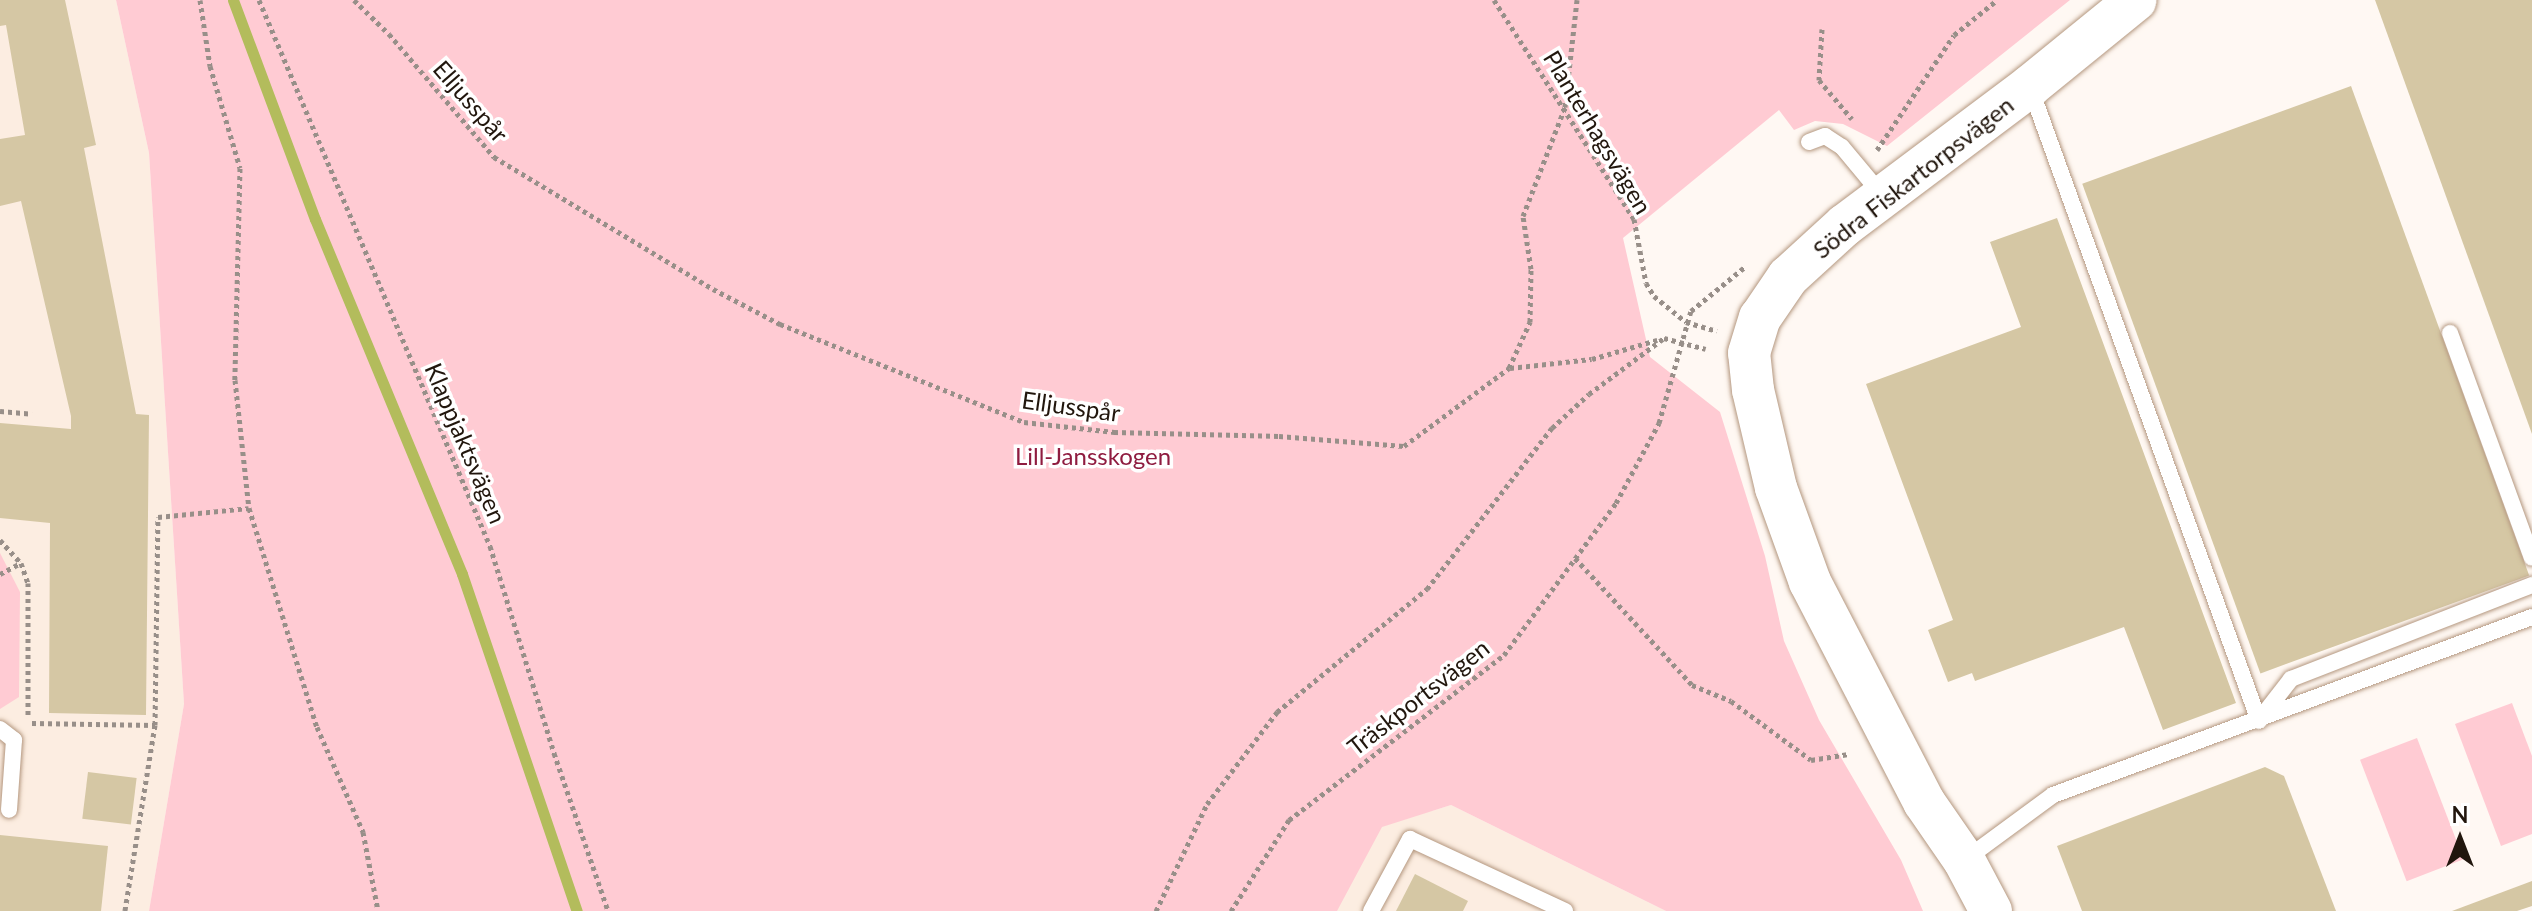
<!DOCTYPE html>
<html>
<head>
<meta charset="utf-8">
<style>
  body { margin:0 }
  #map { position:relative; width:2532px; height:911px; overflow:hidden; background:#fff8f3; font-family:Lato,sans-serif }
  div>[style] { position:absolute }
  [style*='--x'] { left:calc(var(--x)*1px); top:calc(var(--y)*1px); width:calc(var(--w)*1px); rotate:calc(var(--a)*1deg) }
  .built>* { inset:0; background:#fcede1 }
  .green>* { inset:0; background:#ffcbd3; transform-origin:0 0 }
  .stream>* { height:11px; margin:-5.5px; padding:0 5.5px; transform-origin:5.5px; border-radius:5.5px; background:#b3bc5c }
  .building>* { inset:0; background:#d5c7a4; transform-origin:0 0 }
  .path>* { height:5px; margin-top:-2.5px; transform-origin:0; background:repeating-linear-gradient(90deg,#988f89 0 4px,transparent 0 8px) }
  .roads { filter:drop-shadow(0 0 2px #b4977f) drop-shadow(0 0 2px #b4977f) }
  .service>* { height:16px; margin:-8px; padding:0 8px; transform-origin:8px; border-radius:8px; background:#fff }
  .tertiary>* { height:42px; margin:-21px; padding:0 21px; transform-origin:21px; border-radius:21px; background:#fff }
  span { translate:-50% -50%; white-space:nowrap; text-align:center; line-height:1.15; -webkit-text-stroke:7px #fff; paint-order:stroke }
  .street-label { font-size:24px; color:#21160d }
  .park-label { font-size:24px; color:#8f1c40 }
  .north { position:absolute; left:2420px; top:799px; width:80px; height:80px; -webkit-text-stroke:6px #fff; paint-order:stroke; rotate:0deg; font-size:22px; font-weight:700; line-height:32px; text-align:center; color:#21160d }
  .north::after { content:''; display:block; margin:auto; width:28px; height:36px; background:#21160d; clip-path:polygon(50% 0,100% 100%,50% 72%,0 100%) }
</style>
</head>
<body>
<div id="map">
  <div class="built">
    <div style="clip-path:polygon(0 0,116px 0,149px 153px,184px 704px,149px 911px,0 911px)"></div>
    <div style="clip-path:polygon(1399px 794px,1432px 811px,1451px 805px,1666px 911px,1335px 911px)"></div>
  </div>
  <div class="green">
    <div style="clip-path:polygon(116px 0,2070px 0,1887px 146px,1843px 124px,1815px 121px,1794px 130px,1779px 110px,1623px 238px,1650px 357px,1720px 412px,1765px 556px,1784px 641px,1819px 720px,1901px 860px,1923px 911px,1666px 911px,1451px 805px,1382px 827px,1337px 911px,149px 911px,184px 704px,149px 153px)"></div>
    <div style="clip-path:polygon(0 553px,20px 592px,19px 697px,0 709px)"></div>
    <div style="clip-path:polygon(2512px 703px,2532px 756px,2532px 834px,2501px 846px,2455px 724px)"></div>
    <div style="left:2417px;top:738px;width:130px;height:61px;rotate:69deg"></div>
  </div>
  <div class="stream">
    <div style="--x:233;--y:0;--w:234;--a:69.5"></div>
    <div style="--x:315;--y:219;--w:384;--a:67.5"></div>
    <div style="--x:462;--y:574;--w:356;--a:71.2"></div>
  </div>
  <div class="building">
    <div style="clip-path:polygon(0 0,65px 0,96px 145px,84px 148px,136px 414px,149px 415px,146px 715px,49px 713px,50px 523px,0 518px,0 423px,71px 429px,71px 416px,21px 201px,0 206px,0 139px,25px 135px,6px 25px,0 26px)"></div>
    <div style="clip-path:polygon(2375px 0,2532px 0,2532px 434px)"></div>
    <div style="left:2351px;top:86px;width:521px;height:286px;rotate:70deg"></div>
    <div style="clip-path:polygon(2057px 218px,2236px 703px,2163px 730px,2124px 627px,1975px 681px,1972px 673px,1948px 682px,1928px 630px,1953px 620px,1866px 384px,2021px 327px,1990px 242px)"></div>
    <div style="clip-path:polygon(2265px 767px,2284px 776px,2336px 911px,2082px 911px,2057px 846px)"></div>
    <div style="left:88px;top:772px;width:49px;height:47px;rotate:7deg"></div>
    <div style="clip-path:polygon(0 835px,108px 846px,101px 911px,0 911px)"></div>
    <div style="clip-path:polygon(1415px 874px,1468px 901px,1463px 911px,1396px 911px)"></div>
    <div style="clip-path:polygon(2532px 881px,2532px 906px,2517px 911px,2452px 911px)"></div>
  </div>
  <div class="path">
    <div style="--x:200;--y:0;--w:67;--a:81.4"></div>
    <div style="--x:210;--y:66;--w:106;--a:73.6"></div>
    <div style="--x:240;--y:168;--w:212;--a:91.4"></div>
    <div style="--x:235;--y:380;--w:129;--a:83.8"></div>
    <div style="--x:249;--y:508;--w:229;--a:72.8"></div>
    <div style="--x:317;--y:727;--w:115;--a:66.3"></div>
    <div style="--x:363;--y:832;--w:80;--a:79.2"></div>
    <div style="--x:259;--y:0;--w:593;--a:67.07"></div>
    <div style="--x:490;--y:546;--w:217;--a:72.8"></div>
    <div style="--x:554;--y:753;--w:167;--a:71.1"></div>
    <div style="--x:354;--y:0;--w:49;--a:44.2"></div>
    <div style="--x:389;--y:34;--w:162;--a:49.5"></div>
    <div style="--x:494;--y:157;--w:256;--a:31.1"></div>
    <div style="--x:713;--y:289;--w:76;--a:27.6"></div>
    <div style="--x:780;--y:324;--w:263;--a:21.9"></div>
    <div style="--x:1024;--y:422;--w:91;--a:6.3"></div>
    <div style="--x:1114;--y:432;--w:165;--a:1.4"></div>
    <div style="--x:1279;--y:436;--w:125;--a:4.6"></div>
    <div style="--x:1404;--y:446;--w:131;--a:-36.6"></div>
    <div style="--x:1509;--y:368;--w:51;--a:-65.5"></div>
    <div style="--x:1530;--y:322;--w:53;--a:-88.9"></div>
    <div style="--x:1531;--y:269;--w:54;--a:-98.6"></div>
    <div style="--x:1523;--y:216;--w:117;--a:-68.9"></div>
    <div style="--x:1565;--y:107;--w:108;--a:-83.6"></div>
    <div style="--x:1494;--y:0;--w:260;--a:57.4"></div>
    <div style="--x:1634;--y:219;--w:65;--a:79.4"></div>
    <div style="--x:1646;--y:283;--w:15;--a:58"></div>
    <div style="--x:1654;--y:296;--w:41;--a:39.1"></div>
    <div style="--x:1686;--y:322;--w:32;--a:16"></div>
    <div style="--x:1822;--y:29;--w:51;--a:93.4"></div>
    <div style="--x:1819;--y:80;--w:51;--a:49.8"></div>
    <div style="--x:1877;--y:150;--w:138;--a:-56.2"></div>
    <div style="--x:1954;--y:35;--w:55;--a:-39.1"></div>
    <div style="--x:1510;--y:368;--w:82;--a:-6.3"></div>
    <div style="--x:1592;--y:359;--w:68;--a:-16.3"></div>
    <div style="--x:0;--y:411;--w:32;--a:5"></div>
    <div style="--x:0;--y:540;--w:31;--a:48"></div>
    <div style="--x:21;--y:563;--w:21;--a:71"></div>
    <div style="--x:28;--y:583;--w:134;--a:90"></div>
    <div style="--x:1575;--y:558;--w:173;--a:47.3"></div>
    <div style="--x:1692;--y:685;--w:42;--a:22.3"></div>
    <div style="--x:1731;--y:701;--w:99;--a:36.4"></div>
    <div style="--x:1811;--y:760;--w:38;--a:-9"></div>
    <div style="--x:0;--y:574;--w:24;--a:-28"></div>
    <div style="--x:32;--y:723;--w:123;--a:0.9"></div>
    <div style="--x:155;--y:725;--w:188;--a:99.2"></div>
    <div style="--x:155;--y:725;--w:208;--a:-89.2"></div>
    <div style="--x:158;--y:517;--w:91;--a:-5.6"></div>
    <div style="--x:1156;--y:911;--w:119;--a:-64.5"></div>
    <div style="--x:1207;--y:804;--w:116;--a:-52.7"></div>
    <div style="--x:1277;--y:712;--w:194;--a:-39.4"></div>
    <div style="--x:1427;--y:589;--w:204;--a:-52.2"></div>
    <div style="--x:1552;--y:428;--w:50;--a:-42.6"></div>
    <div style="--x:1589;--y:394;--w:94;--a:-36.7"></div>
    <div style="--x:1664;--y:338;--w:43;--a:14.7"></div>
    <div style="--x:1231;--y:911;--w:108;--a:-57.5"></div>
    <div style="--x:1289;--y:820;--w:271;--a:-37.5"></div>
    <div style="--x:1504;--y:655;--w:189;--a:-53.6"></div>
    <div style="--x:1616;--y:503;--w:91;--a:-61.7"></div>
    <div style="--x:1659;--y:423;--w:116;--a:-74.1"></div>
    <div style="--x:1691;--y:311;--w:71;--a:-39.3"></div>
  </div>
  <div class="roads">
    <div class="service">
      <div style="--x:2030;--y:87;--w:674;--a:70.14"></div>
      <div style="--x:1809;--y:142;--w:17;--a:-21"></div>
      <div style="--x:1825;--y:136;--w:20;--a:33"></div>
      <div style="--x:1842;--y:147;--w:62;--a:50.2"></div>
      <div style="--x:2450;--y:333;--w:239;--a:70"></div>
      <div style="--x:2259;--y:720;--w:52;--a:-52"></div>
      <div style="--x:2291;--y:679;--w:259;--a:-21.3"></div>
      <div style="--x:0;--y:729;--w:18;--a:38"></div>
      <div style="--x:14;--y:740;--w:70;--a:94.1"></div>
      <div style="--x:1966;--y:859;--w:108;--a:-36.3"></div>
      <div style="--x:2053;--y:795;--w:511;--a:-20.39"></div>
      <div style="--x:1371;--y:911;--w:82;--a:-61.6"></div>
      <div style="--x:1410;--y:839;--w:171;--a:24.9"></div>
    </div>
    <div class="tertiary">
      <div style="--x:1991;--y:911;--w:58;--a:-117.9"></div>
      <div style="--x:1964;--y:860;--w:70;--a:-124.6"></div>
      <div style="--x:1924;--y:802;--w:248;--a:-117.4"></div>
      <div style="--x:1810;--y:582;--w:100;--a:-109.9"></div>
      <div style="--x:1776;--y:488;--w:101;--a:-103.2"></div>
      <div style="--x:1753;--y:390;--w:37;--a:-96"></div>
      <div style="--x:1749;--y:353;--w:37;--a:-73"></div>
      <div style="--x:1760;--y:318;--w:50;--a:-55.7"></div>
      <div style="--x:1788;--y:277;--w:77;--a:-42.4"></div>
      <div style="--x:1845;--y:225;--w:231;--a:-36.9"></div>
      <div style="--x:2030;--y:86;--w:136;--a:-39.1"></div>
    </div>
  </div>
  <div class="street-label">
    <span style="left:471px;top:101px;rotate:49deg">Elljusspår</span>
    <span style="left:1598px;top:132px;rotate:59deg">Planterhagsvägen</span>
    <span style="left:1913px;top:177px;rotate:-38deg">Södra Fiskartorpsvägen</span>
    <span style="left:1071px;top:406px;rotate:8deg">Elljusspår</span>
    <span style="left:466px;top:443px;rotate:67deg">Klappjaktsvägen</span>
    <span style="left:1418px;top:697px;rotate:-38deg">Träskportsvägen</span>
  </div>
  <div class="park-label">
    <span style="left:1093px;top:456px">Lill-Jansskogen</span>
  </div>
  <div class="north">N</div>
</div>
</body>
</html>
